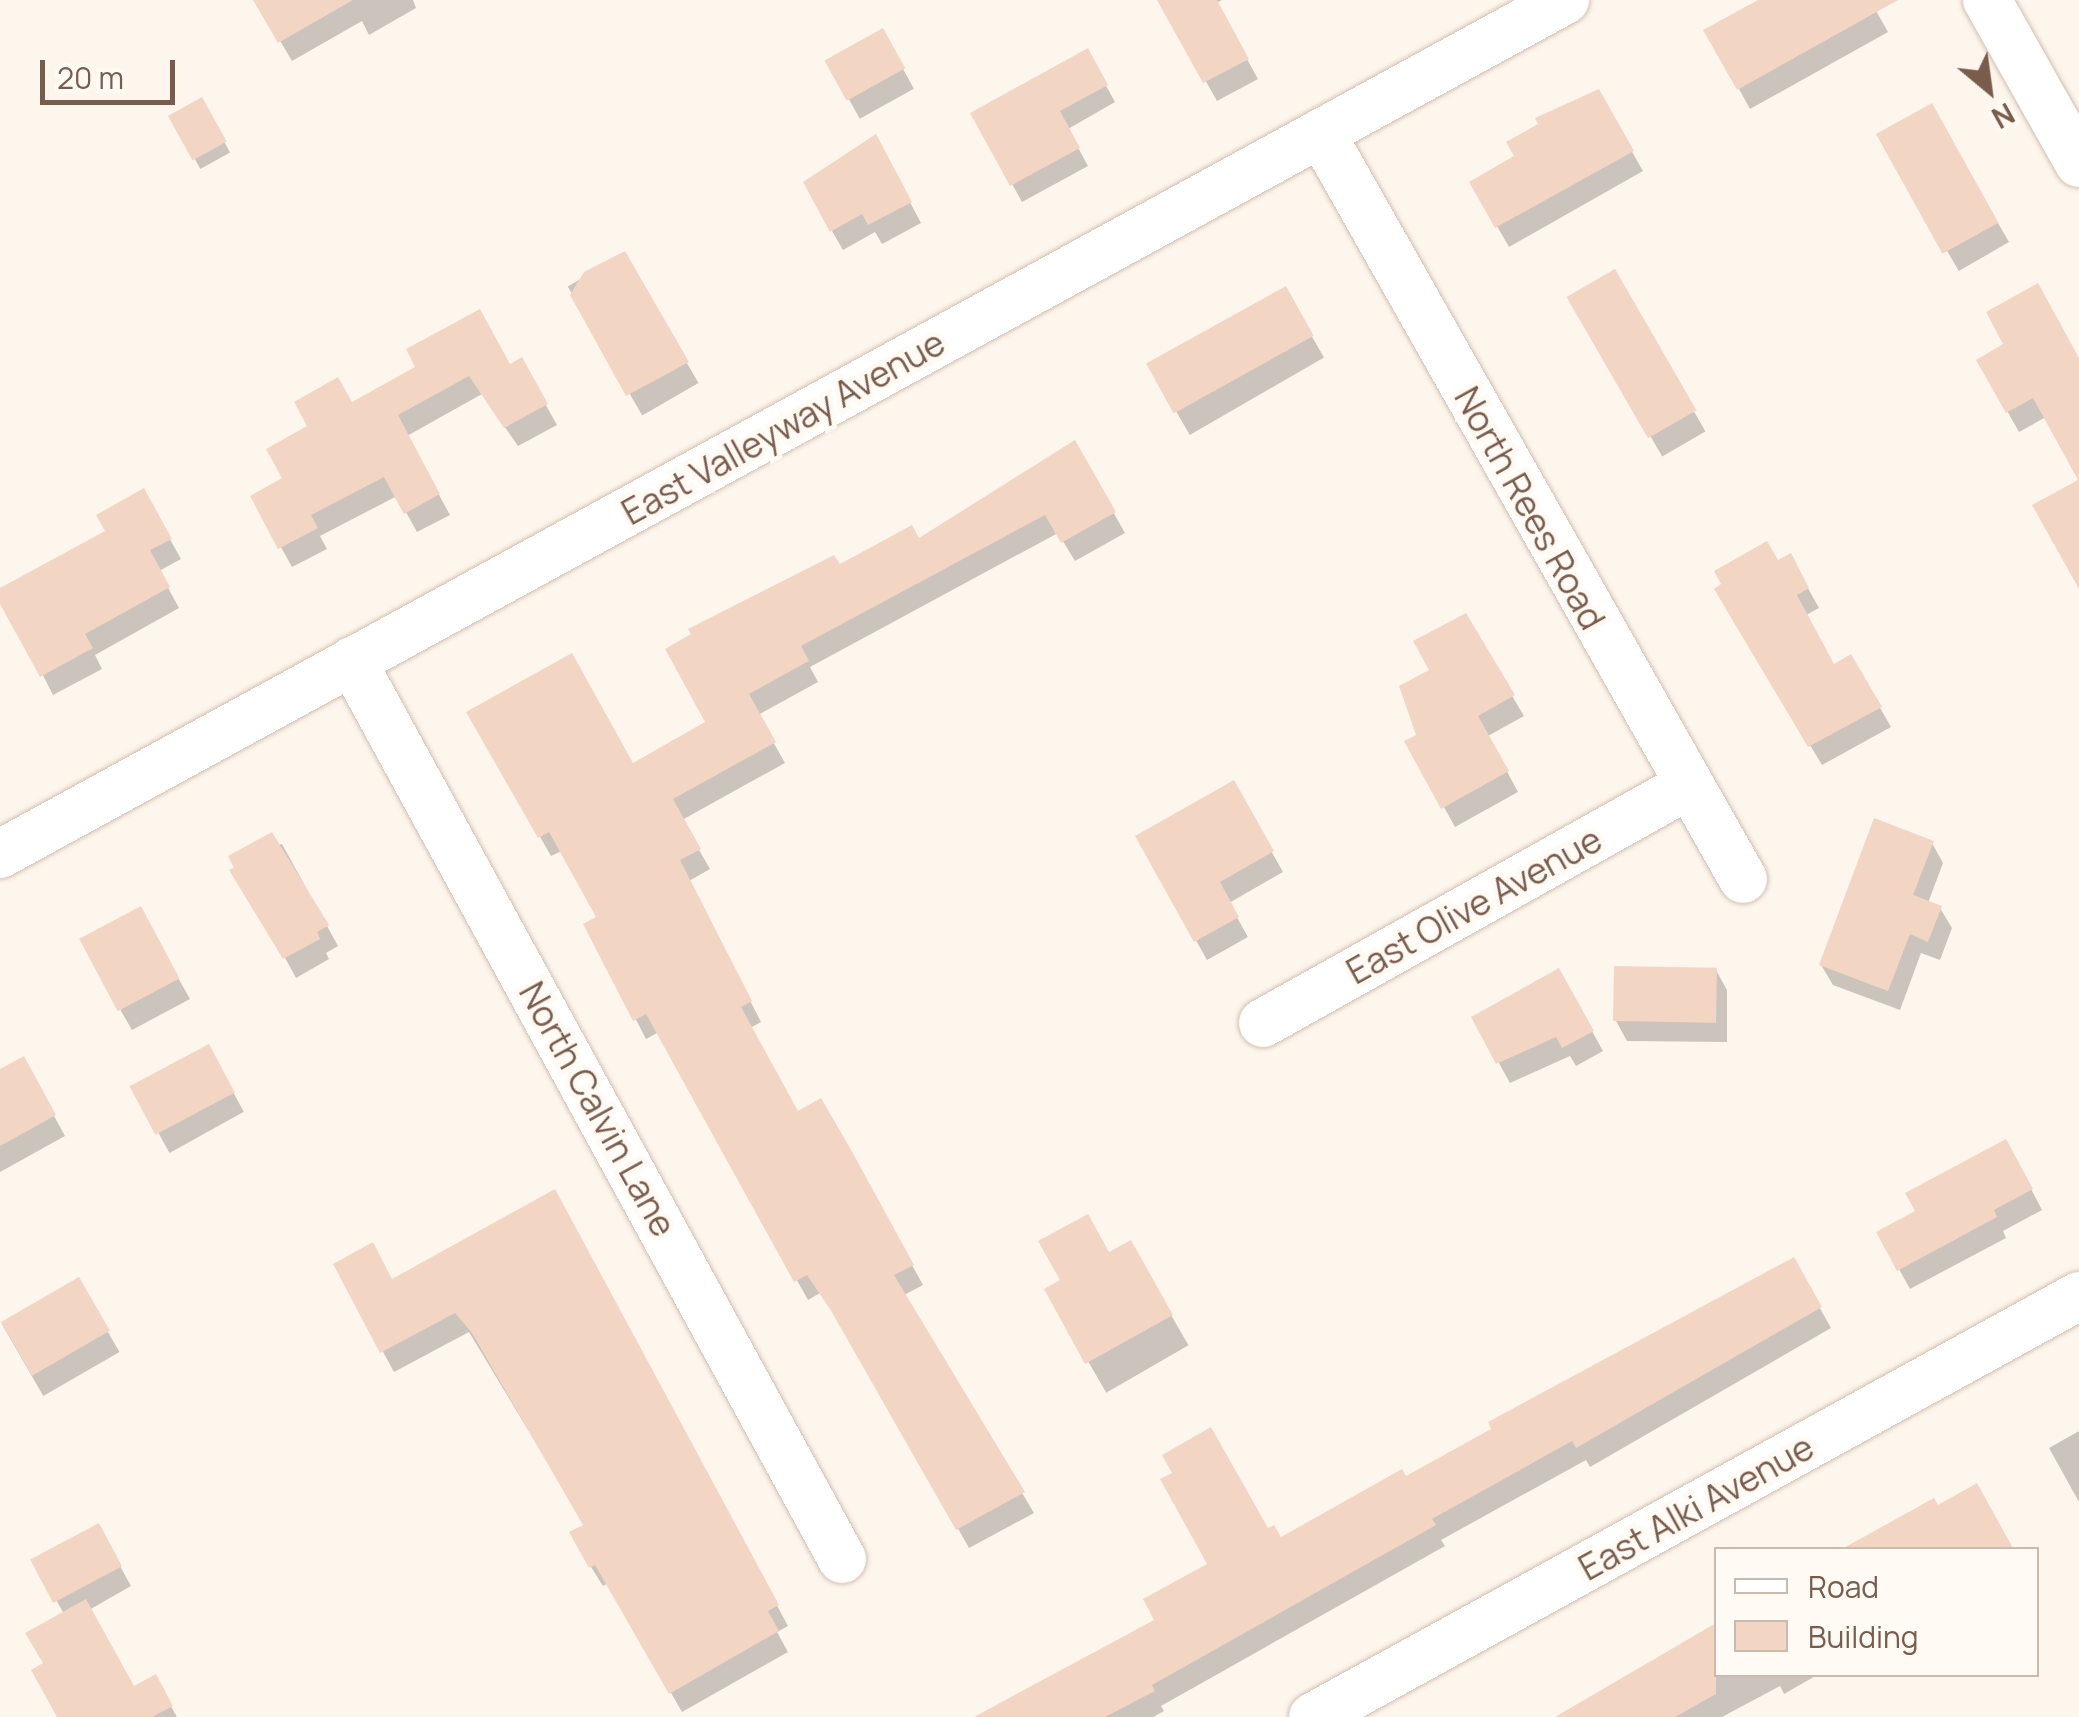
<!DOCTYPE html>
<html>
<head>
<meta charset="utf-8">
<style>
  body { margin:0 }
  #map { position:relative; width:2079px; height:1717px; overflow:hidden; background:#fdf6ec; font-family:Manrope,sans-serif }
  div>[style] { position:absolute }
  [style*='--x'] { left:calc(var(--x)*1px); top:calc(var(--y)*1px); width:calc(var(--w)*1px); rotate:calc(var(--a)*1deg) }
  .shadow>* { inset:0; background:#0003; transform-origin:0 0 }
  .building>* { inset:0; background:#f3d5c3; transform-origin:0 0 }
  .roads { filter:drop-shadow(0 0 2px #d1beb0) drop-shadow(0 0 2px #d1beb0) }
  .street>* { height:48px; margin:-24px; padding:0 24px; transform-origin:24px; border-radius:24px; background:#fff }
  span { translate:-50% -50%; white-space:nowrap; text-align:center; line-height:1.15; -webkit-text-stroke:10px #fffaf3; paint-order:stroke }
  .street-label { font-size:35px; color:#7a5c4d }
  .legend { position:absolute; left:1714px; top:1547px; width:325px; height:130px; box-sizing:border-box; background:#fffaf3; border:2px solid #cabbb1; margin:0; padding:12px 18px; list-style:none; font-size:30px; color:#7a5c4d }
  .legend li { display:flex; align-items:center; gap:20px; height:50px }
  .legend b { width:50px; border:2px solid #cabbb1 }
  .north { position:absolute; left:1939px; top:40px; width:100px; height:100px; -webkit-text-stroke:8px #fffaf3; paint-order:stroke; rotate:151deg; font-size:28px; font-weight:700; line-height:40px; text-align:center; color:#7a5c4d }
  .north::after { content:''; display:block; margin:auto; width:35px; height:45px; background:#7a5c4d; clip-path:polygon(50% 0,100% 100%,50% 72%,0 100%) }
  .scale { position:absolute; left:40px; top:60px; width:135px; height:45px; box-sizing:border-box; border:5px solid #7a5c4d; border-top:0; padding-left:12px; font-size:30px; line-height:35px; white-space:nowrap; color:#7a5c4d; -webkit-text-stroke:8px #fffaf3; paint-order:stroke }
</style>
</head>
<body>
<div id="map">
  <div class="shadow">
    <div style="clip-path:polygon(256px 0,413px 0,416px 8px,369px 35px,362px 21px,292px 61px)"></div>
    <div style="clip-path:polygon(1160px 0,1222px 0,1216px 3px,1258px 79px,1217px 101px)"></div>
    <div style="clip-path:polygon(1762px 0,1870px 0,1888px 32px,1750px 109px,1707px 31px)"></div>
    <div style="left:882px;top:31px;width:66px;height:62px;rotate:61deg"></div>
    <div style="clip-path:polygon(1087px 51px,1115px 102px,1068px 129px,1088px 166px,1022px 202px,974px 114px)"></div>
    <div style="clip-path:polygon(1598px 92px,1643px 171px,1509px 247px,1472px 183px,1518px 157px)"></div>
    <div style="left:201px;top:100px;width:60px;height:34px;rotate:61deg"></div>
    <div style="left:1931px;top:107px;width:156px;height:58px;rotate:60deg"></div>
    <div style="clip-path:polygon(886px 157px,921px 223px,882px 244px,875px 232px,843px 250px,832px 231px)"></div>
    <div style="left:624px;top:254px;width:149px;height:65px;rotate:60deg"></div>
    <div style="left:1614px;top:273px;width:183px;height:50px;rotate:60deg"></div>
    <div style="left:1285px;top:290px;width:78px;height:155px;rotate:60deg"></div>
    <div style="clip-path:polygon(521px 361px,557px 425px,518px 446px,482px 394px,407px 436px,450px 515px,417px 532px,397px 496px,320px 536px,327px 549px,292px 567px,253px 497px,285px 479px,351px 405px,419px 368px,509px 367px)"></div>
    <div style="clip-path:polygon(1979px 361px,2079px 361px,2079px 477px,2046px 417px,2019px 432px)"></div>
    <div style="clip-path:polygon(1074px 443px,1125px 533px,1075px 561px,1058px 533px,810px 667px,818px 682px,758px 715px,785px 763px,682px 820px,710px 869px,689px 881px,761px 1022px,750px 1028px,798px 1114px,860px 1170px,923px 1285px,904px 1295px,1034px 1513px,969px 1548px,844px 1327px,820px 1293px,808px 1300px,659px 1032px,646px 1039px,587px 925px,600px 918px,562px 851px,551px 856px,469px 713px,632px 767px,709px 723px,839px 568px,918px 542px)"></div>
    <div style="clip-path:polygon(143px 491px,181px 559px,159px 571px,179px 608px,95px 655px,102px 669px,53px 695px,0 591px,108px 532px)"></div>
    <div style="clip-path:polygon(1790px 556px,1819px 608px,1806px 615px,1834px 668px,1851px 657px,1891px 727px,1822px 765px,1717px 590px)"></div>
    <div style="clip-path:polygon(1465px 616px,1524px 716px,1488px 736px,1518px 792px,1455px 827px,1408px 742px,1419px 736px,1432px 671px)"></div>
    <div style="clip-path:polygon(1233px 784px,1283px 872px,1229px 903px,1248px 937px,1207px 960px,1138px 837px)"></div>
    <div style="clip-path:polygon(1932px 843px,1943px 863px,1928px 903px,1940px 908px,1952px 928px,1940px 960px,1921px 953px,1900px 1010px,1833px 985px,1821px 965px)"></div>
    <div style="clip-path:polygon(282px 844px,338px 946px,326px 953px,329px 959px,296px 978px,231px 858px)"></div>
    <div style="clip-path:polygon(140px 910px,190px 999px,132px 1030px,121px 1011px)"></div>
    <div style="clip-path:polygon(1716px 970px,1727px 990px,1727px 1042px,1627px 1041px,1616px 1021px)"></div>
    <div style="clip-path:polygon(1559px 971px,1603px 1051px,1576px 1066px,1570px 1056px,1510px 1083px,1474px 1018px)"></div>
    <div style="left:208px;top:1047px;width:74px;height:85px;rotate:61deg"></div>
    <div style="clip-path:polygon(23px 1059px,65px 1136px,0 1172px,0 1072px)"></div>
    <div style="clip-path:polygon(2017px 1162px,2042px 1210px,2003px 1231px,2006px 1238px,1910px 1289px,1879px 1233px)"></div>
    <div style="clip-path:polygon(566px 1212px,788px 1626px,777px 1632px,788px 1652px,682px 1712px,608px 1583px,603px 1586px,591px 1567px,586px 1526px,469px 1332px,394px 1372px,336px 1265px,392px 1282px)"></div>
    <div style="left:1130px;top:1244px;width:117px;height:95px;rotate:60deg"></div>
    <div style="clip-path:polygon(1793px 1260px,1831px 1328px,1590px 1467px,1586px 1460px,1441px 1540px,1445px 1546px,1161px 1706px,1164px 1711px,1153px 1717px,999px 1717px,1158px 1621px,1267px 1531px,1280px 1541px,1405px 1479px)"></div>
    <div style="left:78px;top:1280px;width:83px;height:88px;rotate:60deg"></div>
    <div style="clip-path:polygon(2079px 1431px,2079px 1502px,2049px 1448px)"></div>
    <div style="clip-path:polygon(98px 1526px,131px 1586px,89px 1610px,133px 1689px,155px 1678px,177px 1717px,60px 1717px,46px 1664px,64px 1614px,34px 1560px)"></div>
    <div style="clip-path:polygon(1716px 1626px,1716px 1674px,1819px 1674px,1784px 1694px,1780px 1686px,1722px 1717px,1560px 1717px)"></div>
  </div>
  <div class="building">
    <div style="clip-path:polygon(253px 0,353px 0,278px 43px)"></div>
    <div style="clip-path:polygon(1157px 0,1217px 0,1249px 59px,1203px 83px)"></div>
    <div style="clip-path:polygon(1758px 0,1898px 0,1737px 90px,1703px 30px)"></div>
    <div style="left:883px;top:28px;width:46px;height:67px;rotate:61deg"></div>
    <div style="clip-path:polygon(1088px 48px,1108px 85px,1060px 111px,1080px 148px,1010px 186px,970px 113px)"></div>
    <div style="clip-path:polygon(1599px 89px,1634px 151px,1495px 228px,1469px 182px,1514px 156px,1506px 142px,1538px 124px,1535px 118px)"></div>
    <div style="left:202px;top:97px;width:51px;height:39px;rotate:61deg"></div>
    <div style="left:1932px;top:103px;width:137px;height:64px;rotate:61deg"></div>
    <div style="clip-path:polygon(876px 134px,912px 202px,868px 225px,862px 214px,830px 232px,803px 182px)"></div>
    <div style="clip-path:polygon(625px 251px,689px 362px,626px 396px,570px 295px,584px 272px)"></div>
    <div style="left:1615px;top:269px;width:163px;height:56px;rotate:60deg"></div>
    <div style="clip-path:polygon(2038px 283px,2079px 358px,2079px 589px,2032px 505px,2078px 480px,2033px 398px,2006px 413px,1976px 360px,2003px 344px,1986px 312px)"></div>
    <div style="left:1286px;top:286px;width:57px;height:160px;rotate:61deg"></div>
    <div style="clip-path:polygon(480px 309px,510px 364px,522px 357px,548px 404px,504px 428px,469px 376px,398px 415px,440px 494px,404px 514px,384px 477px,311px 515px,318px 528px,278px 549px,250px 496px,282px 478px,266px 449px,307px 426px,294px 402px,338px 377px,352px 402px,415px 367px,406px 349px)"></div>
    <div style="clip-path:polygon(1075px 440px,1116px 512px,1061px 543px,1045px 515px,801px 646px,809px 661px,749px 694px,776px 742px,673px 799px,701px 849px,680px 860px,752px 1001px,741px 1007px,798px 1111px,821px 1098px,850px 1148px,914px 1265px,894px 1275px,1025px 1492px,956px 1530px,830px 1309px,807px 1275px,794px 1282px,646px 1014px,633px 1021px,583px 924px,596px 917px,549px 832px,538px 838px,466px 712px,572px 653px,633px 763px,705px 722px,665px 649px,691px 634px,688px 629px,834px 555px,840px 564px,912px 525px,919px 538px)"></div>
    <div style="clip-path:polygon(144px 488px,172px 539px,150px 550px,170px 587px,85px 634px,93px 648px,40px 677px,0 604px,0 588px,105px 531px,96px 515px)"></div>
    <div style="clip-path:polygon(1767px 541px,1778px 560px,1791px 553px,1809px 588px,1797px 595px,1834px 664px,1851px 654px,1882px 707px,1808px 747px,1714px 589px,1721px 584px,1714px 571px)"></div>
    <div style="clip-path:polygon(1466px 613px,1515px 695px,1478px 716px,1509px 771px,1441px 809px,1404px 741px,1416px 735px,1399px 686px,1429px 670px,1413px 641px)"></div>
    <div style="clip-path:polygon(1234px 780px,1274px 851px,1220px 882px,1239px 917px,1194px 942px,1135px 836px)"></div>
    <div style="clip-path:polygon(1874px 818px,1934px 841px,1913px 895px,1942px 906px,1928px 942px,1910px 934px,1888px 991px,1819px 965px)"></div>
    <div style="clip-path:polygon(272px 832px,329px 925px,317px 932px,320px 939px,283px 959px,229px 870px,234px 868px,228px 856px)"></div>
    <div style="left:141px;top:906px;width:82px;height:70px;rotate:62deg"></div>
    <div style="left:1614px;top:966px;width:103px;height:55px;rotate:1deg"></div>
    <div style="clip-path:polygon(1559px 968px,1594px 1031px,1562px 1048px,1556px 1037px,1496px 1064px,1471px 1017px)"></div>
    <div style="left:209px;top:1044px;width:55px;height:90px;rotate:62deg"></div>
    <div style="clip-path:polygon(24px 1056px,56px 1115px,0 1146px,0 1069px)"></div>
    <div style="clip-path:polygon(2006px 1139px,2033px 1189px,1994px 1210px,1997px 1217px,1897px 1271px,1876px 1232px,1915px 1211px,1905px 1193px)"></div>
    <div style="clip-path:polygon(555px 1189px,779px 1605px,768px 1611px,779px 1631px,669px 1694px,595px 1565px,589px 1568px,569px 1532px,583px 1525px,472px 1333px,455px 1313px,380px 1353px,333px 1264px,373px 1242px,392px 1279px)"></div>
    <div style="clip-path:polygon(1088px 1214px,1109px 1252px,1131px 1240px,1173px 1315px,1085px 1364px,1044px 1289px,1060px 1280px,1038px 1241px)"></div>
    <div style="clip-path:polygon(1794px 1257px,1822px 1307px,1576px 1448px,1572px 1441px,1432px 1519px,1436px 1525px,1152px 1685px,1155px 1691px,1105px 1717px,974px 1717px,1154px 1620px,1143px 1599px,1207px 1564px,1160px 1479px,1172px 1473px,1162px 1455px,1211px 1427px,1268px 1528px,1274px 1525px,1281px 1537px,1402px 1469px,1406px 1476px,1491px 1429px,1488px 1422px)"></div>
    <div style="left:79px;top:1277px;width:62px;height:90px;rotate:60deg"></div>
    <div style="clip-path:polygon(1977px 1483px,2014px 1550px,1840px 1550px,1934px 1498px,1938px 1505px)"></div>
    <div style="left:99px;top:1523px;width:49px;height:78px;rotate:62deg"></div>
    <div style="clip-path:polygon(86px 1599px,134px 1686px,156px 1674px,173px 1706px,152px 1717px,57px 1717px,31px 1670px,43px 1663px,25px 1633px)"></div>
    <div style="clip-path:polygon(1716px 1623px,1716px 1694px,1675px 1717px,1555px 1717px)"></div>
  </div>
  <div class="roads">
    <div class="street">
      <div style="--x:1987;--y:0;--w:187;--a:60.6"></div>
      <div style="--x:1321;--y:133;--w:857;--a:60.5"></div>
      <div style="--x:352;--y:661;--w:1023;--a:61.38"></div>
      <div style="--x:0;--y:854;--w:1783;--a:-28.62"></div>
      <div style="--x:1263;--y:1023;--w:484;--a:-29.2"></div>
      <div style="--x:1313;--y:1717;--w:874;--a:-28.79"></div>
    </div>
  </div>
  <div class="street-label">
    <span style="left:783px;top:427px;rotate:-29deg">East Valleyway Avenue</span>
    <span style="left:1530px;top:508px;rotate:61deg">North Rees Road</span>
    <span style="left:1474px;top:905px;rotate:-29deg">East Olive Avenue</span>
    <span style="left:598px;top:1109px;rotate:61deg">North Calvin Lane</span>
    <span style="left:1696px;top:1507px;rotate:-29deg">East Alki Avenue</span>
  </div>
  <ul class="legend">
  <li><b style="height:12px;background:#fff"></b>Road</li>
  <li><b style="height:28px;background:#f3d5c3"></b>Building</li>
  </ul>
  <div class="north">N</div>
  <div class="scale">20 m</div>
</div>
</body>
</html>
